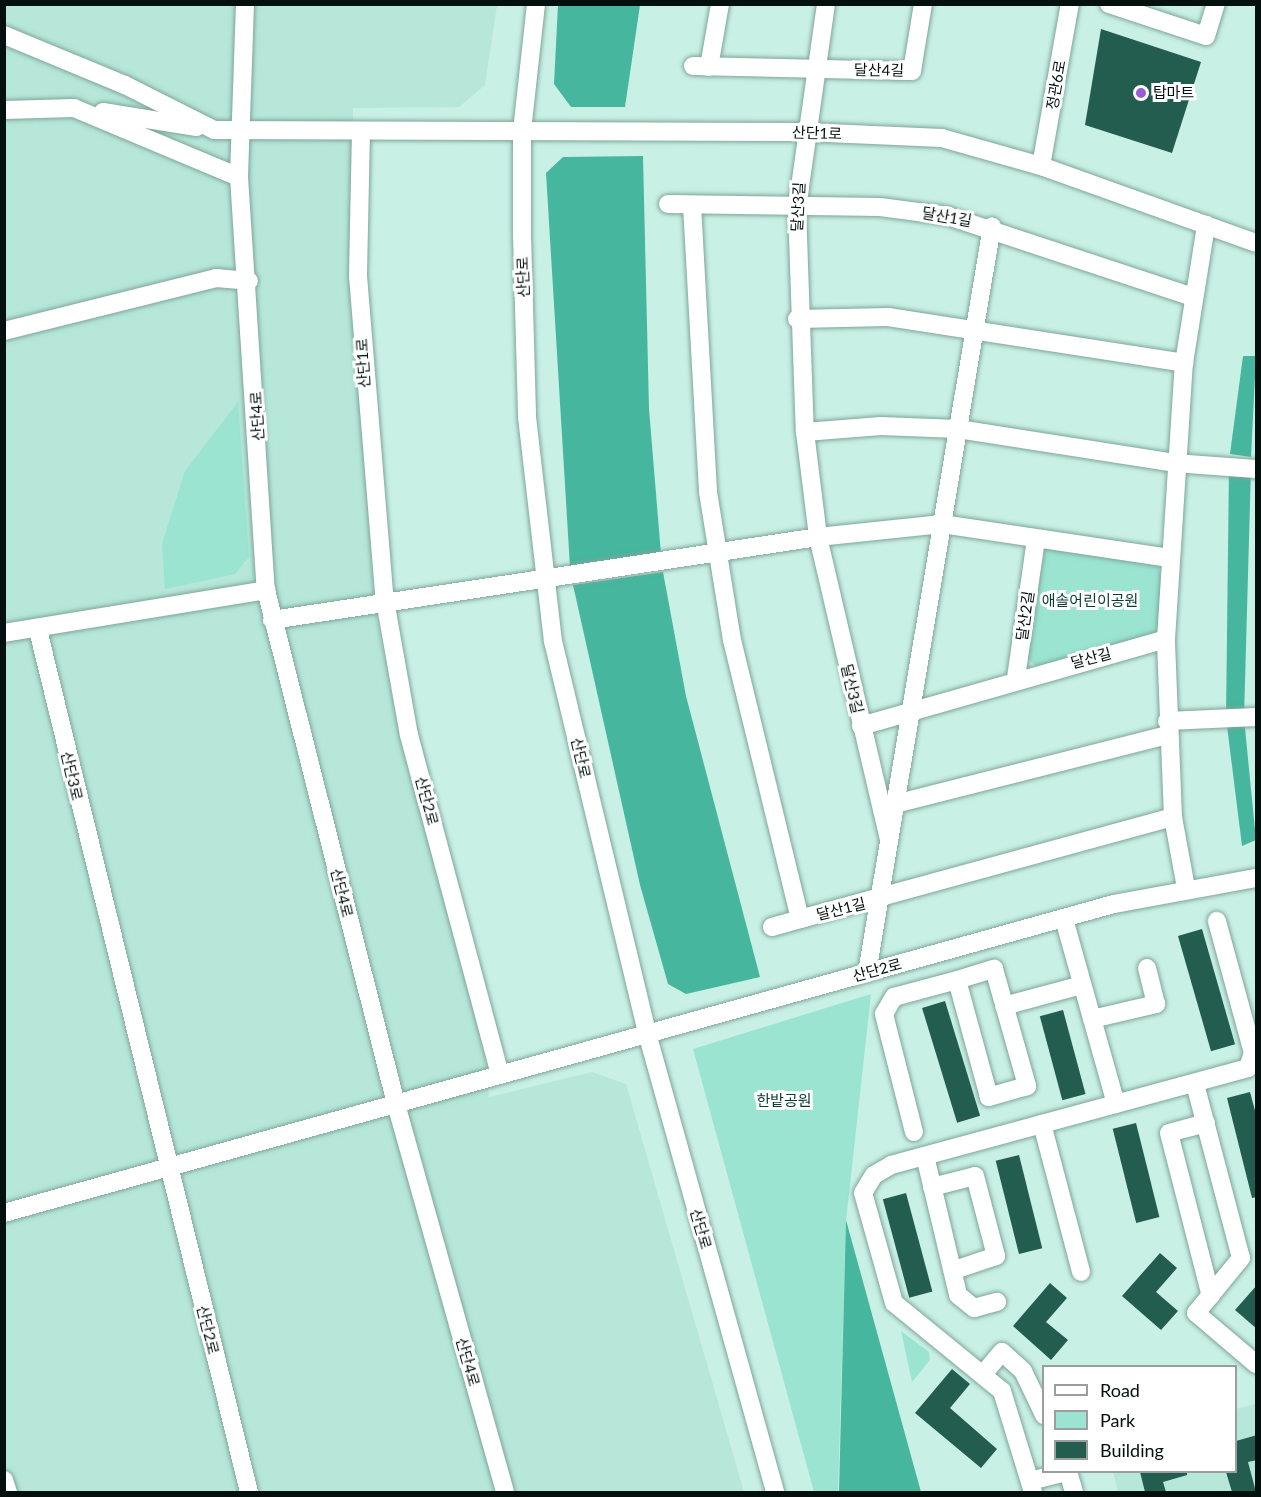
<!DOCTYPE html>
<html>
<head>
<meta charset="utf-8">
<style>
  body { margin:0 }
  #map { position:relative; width:1261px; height:1497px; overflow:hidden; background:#c9f0e5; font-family:Lato,"Noto Sans KR",sans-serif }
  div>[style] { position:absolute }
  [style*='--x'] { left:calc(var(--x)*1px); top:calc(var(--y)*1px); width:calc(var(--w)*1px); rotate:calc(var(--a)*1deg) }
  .built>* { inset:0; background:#b6e7d9 }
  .green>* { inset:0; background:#9ae4d1 }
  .forest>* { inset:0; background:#46b69e }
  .building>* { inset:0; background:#225d50; transform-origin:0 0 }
  .roads { filter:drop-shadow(0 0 2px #7fa59a) drop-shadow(0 0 2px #7fa59a) }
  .minor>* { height:18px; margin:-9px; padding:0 9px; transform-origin:9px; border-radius:9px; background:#fff }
  .dots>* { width:16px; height:16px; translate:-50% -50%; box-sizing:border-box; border:3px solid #fff; border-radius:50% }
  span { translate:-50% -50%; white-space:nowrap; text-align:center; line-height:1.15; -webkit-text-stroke:6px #fff; paint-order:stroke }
  .street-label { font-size:15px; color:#03100d }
  .poi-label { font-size:15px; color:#03100d }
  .left { translate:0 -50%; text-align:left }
  .park-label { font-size:15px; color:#083c32 }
  .frame { position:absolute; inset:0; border:6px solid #03100d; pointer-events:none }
  .legend { position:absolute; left:1042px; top:1365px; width:195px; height:108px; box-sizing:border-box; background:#fff; border:2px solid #9a9f9e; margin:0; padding:8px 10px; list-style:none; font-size:18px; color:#03100d }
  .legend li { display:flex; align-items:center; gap:12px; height:30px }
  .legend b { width:30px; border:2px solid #9a9f9e }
</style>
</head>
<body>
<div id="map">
  <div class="built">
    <div style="clip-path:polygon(4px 5px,497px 5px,485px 85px,459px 107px,353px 108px,352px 292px,375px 611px,404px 755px,484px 1043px,489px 1097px,592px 1072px,626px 1084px,744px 1492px,5px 1492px)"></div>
    <div style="clip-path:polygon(1256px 1404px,1256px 1492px,1118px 1492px,1113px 1472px,1236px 1472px,1236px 1409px)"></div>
  </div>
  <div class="green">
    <div style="clip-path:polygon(238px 402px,249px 557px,235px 574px,165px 589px,162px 544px,185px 471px)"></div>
    <div style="clip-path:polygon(1046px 543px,1157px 561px,1163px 589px,1161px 634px,1037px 668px,1026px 657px)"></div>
    <div style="clip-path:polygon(871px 994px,846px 1221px,838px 1492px,814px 1492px,693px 1049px)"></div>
    <div style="clip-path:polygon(901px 1331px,929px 1352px,930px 1360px,912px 1382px)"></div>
  </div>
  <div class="forest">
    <div style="clip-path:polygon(558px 5px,640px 5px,625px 107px,571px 107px,554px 84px)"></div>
    <div style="clip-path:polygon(643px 156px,649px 409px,661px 554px,570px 567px,546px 173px,563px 157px)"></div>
    <div style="clip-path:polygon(1243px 356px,1256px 356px,1251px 457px,1230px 454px)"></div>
    <div style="clip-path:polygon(1229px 466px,1251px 468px,1244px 718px,1256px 840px,1242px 846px,1226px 718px)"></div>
    <div style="clip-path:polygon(663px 572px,686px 696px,760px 977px,686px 994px,668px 984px,640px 885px,573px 585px)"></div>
    <div style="clip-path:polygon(846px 1220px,921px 1492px,839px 1492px)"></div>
  </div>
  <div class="building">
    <div style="clip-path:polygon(1101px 29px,1201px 62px,1172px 153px,1085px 125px)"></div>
    <div style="left:1202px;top:929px;width:120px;height:25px;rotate:74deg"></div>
    <div style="left:945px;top:1001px;width:120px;height:24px;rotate:73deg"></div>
    <div style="left:1063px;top:1010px;width:87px;height:24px;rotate:75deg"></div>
    <div style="clip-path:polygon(1250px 1092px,1257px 1118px,1257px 1197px,1252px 1198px,1227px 1098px)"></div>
    <div style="left:1136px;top:1123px;width:97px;height:24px;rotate:76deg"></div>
    <div style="left:1019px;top:1155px;width:96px;height:24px;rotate:76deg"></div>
    <div style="left:906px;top:1193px;width:102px;height:24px;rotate:75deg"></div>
    <div style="clip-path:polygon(1160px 1253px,1177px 1268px,1156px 1292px,1178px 1311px,1161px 1330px,1122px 1296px)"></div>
    <div style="clip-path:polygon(1050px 1283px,1067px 1298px,1046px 1322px,1068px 1340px,1051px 1360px,1013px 1326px)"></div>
    <div style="clip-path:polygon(1257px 1285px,1257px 1329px,1235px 1310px)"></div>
    <div style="clip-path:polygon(952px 1369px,970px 1384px,950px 1408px,997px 1449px,981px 1468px,915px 1413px)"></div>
    <div style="clip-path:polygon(1257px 1435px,1257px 1460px,1248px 1462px,1256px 1492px,1232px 1492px,1226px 1472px,1236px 1472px,1236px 1441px)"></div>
    <div style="clip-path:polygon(1140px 1472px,1187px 1472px,1187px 1475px,1163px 1482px,1166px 1492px,1145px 1492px)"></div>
  </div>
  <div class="roads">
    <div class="minor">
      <div style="--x:245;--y:4;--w:173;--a:92"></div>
      <div style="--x:239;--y:177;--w:414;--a:86.3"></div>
      <div style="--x:266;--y:590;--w:530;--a:75.81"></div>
      <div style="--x:396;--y:1104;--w:403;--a:74.3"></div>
      <div style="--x:536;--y:4;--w:127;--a:96.3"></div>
      <div style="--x:522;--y:130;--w:105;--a:90"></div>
      <div style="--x:522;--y:235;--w:182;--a:88.4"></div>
      <div style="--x:527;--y:417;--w:226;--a:83.4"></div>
      <div style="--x:553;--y:641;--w:403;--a:76.5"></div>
      <div style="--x:647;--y:1033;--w:477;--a:74.4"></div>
      <div style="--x:826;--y:4;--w:206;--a:98.1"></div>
      <div style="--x:797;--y:208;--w:224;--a:88"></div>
      <div style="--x:805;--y:432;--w:106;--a:82.9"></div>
      <div style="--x:818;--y:537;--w:311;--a:76.8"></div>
      <div style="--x:1109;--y:4;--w:102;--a:18.3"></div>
      <div style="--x:1206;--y:36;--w:34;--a:-73"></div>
      <div style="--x:4;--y:35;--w:131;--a:22.5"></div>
      <div style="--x:125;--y:85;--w:100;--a:26.8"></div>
      <div style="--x:214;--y:130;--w:590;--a:0.19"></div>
      <div style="--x:804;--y:132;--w:138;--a:2.5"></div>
      <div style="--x:942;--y:138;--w:103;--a:15.8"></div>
      <div style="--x:1041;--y:166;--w:228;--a:19.7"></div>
      <div style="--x:693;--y:66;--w:219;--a:1.3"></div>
      <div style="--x:912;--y:71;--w:68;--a:-80.7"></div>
      <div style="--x:709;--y:67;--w:64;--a:-80.1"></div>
      <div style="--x:4;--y:110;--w:70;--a:-1.6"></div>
      <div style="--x:74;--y:108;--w:179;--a:22.7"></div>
      <div style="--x:103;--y:112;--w:95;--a:9.1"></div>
      <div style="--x:361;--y:131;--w:145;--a:91.2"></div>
      <div style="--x:358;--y:276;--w:320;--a:85.3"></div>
      <div style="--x:384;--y:595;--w:142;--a:79.9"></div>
      <div style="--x:409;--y:735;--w:351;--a:75"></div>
      <div style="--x:1041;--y:166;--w:165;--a:-79.9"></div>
      <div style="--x:668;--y:204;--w:212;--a:0.8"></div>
      <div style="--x:880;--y:207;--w:69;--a:7.5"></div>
      <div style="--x:948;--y:216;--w:255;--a:18.3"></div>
      <div style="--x:692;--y:205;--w:287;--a:86.8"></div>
      <div style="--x:708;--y:492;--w:150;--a:80.8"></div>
      <div style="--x:732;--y:640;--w:287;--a:76.3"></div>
      <div style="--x:800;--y:919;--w:387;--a:-15.3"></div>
      <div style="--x:797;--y:319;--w:91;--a:-1.3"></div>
      <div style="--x:888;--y:317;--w:300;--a:8.8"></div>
      <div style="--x:4;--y:331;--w:219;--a:-14"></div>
      <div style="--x:216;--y:278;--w:33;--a:5"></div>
      <div style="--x:805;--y:432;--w:76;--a:-4.5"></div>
      <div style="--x:881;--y:426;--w:77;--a:2.2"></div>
      <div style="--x:958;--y:429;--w:219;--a:8.9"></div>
      <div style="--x:1174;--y:463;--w:82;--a:4.2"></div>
      <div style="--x:272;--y:620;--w:552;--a:-8.64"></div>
      <div style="--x:818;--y:537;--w:125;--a:-6"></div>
      <div style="--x:942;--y:524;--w:230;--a:8.5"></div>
      <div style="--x:38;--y:630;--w:887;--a:76.25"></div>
      <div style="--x:4;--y:633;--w:266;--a:-9.3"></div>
      <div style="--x:1016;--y:678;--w:140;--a:-81.8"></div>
      <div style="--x:1167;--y:721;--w:89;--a:-2.6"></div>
      <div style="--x:861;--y:726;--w:317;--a:-15.9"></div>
      <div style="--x:895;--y:804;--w:281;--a:-14.2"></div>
      <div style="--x:1186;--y:888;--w:72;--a:-100.4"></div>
      <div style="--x:1173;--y:817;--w:178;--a:-92.3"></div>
      <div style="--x:1166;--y:639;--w:277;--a:-86.3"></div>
      <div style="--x:1184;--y:363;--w:140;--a:-80.9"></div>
      <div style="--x:1064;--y:919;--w:192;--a:74.3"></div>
      <div style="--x:772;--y:927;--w:41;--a:-15.8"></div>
      <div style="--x:994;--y:969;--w:122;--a:74.2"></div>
      <div style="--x:1027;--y:1086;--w:40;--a:164"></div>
      <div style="--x:989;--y:1097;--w:121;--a:-105.3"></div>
      <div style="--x:957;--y:980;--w:39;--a:-17"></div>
      <div style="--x:867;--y:973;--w:757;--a:-80.5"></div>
      <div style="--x:1004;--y:1006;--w:81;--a:-15.1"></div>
      <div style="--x:1092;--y:1019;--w:66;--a:-13.2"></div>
      <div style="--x:1156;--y:1004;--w:37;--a:-104"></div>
      <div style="--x:1195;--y:1084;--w:180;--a:75.2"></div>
      <div style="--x:1241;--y:1258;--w:71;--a:129.3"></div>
      <div style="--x:1196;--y:1313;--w:79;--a:40.4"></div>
      <div style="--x:1206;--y:1123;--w:38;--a:165"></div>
      <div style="--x:1169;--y:1133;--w:168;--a:75.6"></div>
      <div style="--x:1042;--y:1124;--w:153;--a:75.2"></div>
      <div style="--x:914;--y:1132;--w:122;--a:-104.3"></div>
      <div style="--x:884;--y:1014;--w:20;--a:-60"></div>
      <div style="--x:894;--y:997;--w:65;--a:-15.1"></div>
      <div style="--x:925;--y:1156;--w:143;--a:76.6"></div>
      <div style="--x:958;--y:1295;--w:21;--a:39"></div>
      <div style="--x:974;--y:1308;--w:24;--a:-15"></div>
      <div style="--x:932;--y:1187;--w:44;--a:-14.3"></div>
      <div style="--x:975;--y:1176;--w:83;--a:75.3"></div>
      <div style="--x:996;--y:1256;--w:46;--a:161.2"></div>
      <div style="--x:4;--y:1213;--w:1152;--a:-15.56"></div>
      <div style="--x:1114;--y:904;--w:144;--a:-10.4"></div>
      <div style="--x:985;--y:1372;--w:26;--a:-50"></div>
      <div style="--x:1002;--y:1352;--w:28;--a:42"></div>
      <div style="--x:1023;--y:1371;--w:49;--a:64.5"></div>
      <div style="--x:1068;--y:1472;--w:21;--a:73"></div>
      <div style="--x:4;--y:1480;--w:13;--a:72"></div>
      <div style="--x:1030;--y:1481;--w:37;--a:-14"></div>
      <div style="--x:1033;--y:1492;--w:106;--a:-107.1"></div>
      <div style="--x:1002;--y:1391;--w:139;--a:-140.8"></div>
      <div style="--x:894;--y:1303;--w:114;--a:-105.7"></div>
      <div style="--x:863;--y:1193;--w:21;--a:-59"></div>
      <div style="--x:874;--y:1175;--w:20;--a:-30"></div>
      <div style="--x:891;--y:1165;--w:370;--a:-15.2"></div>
      <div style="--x:1248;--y:1068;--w:16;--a:-72"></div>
      <div style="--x:1253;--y:1053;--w:137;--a:-105.3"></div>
    </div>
  </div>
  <div class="dots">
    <div style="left:1141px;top:93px;background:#975dd5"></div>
  </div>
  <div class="street-label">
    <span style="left:879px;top:70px;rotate:1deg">달산4길</span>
    <span style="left:1056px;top:85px;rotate:-80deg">정관6로</span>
    <span style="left:817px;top:133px;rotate:2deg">산단1로</span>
    <span style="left:798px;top:207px;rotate:-87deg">달산3길</span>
    <span style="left:947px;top:217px;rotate:10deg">달산1길</span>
    <span style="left:523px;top:277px;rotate:-92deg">산단로</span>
    <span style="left:363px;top:363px;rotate:-93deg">산단1로</span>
    <span style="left:257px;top:416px;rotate:-93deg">산단4로</span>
    <span style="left:1025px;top:616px;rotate:-82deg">달산2길</span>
    <span style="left:1091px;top:658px;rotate:-15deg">달산길</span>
    <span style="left:852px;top:689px;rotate:77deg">달산3길</span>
    <span style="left:581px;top:758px;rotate:77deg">산단로</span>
    <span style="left:72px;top:776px;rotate:77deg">산단3로</span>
    <span style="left:427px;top:801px;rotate:75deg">산단2로</span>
    <span style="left:342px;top:893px;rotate:76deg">산단4로</span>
    <span style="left:841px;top:909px;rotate:-14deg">달산1길</span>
    <span style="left:877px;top:970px;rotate:-15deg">산단2로</span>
    <span style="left:701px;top:1229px;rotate:74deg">산단로</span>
    <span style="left:208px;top:1330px;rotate:76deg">산단2로</span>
    <span style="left:468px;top:1362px;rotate:74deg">산단4로</span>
  </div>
  <div class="poi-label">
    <span class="left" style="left:1153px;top:93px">탑마트</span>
  </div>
  <div class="park-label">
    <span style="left:1090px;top:601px">애솔어린이공원</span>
    <span style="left:784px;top:1101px">한밭공원</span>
  </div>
  <div class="frame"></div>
  <ul class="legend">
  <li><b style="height:8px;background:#fff"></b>Road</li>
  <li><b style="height:16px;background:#9ae4d1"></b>Park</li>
  <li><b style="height:16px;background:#225d50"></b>Building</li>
  </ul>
</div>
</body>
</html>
